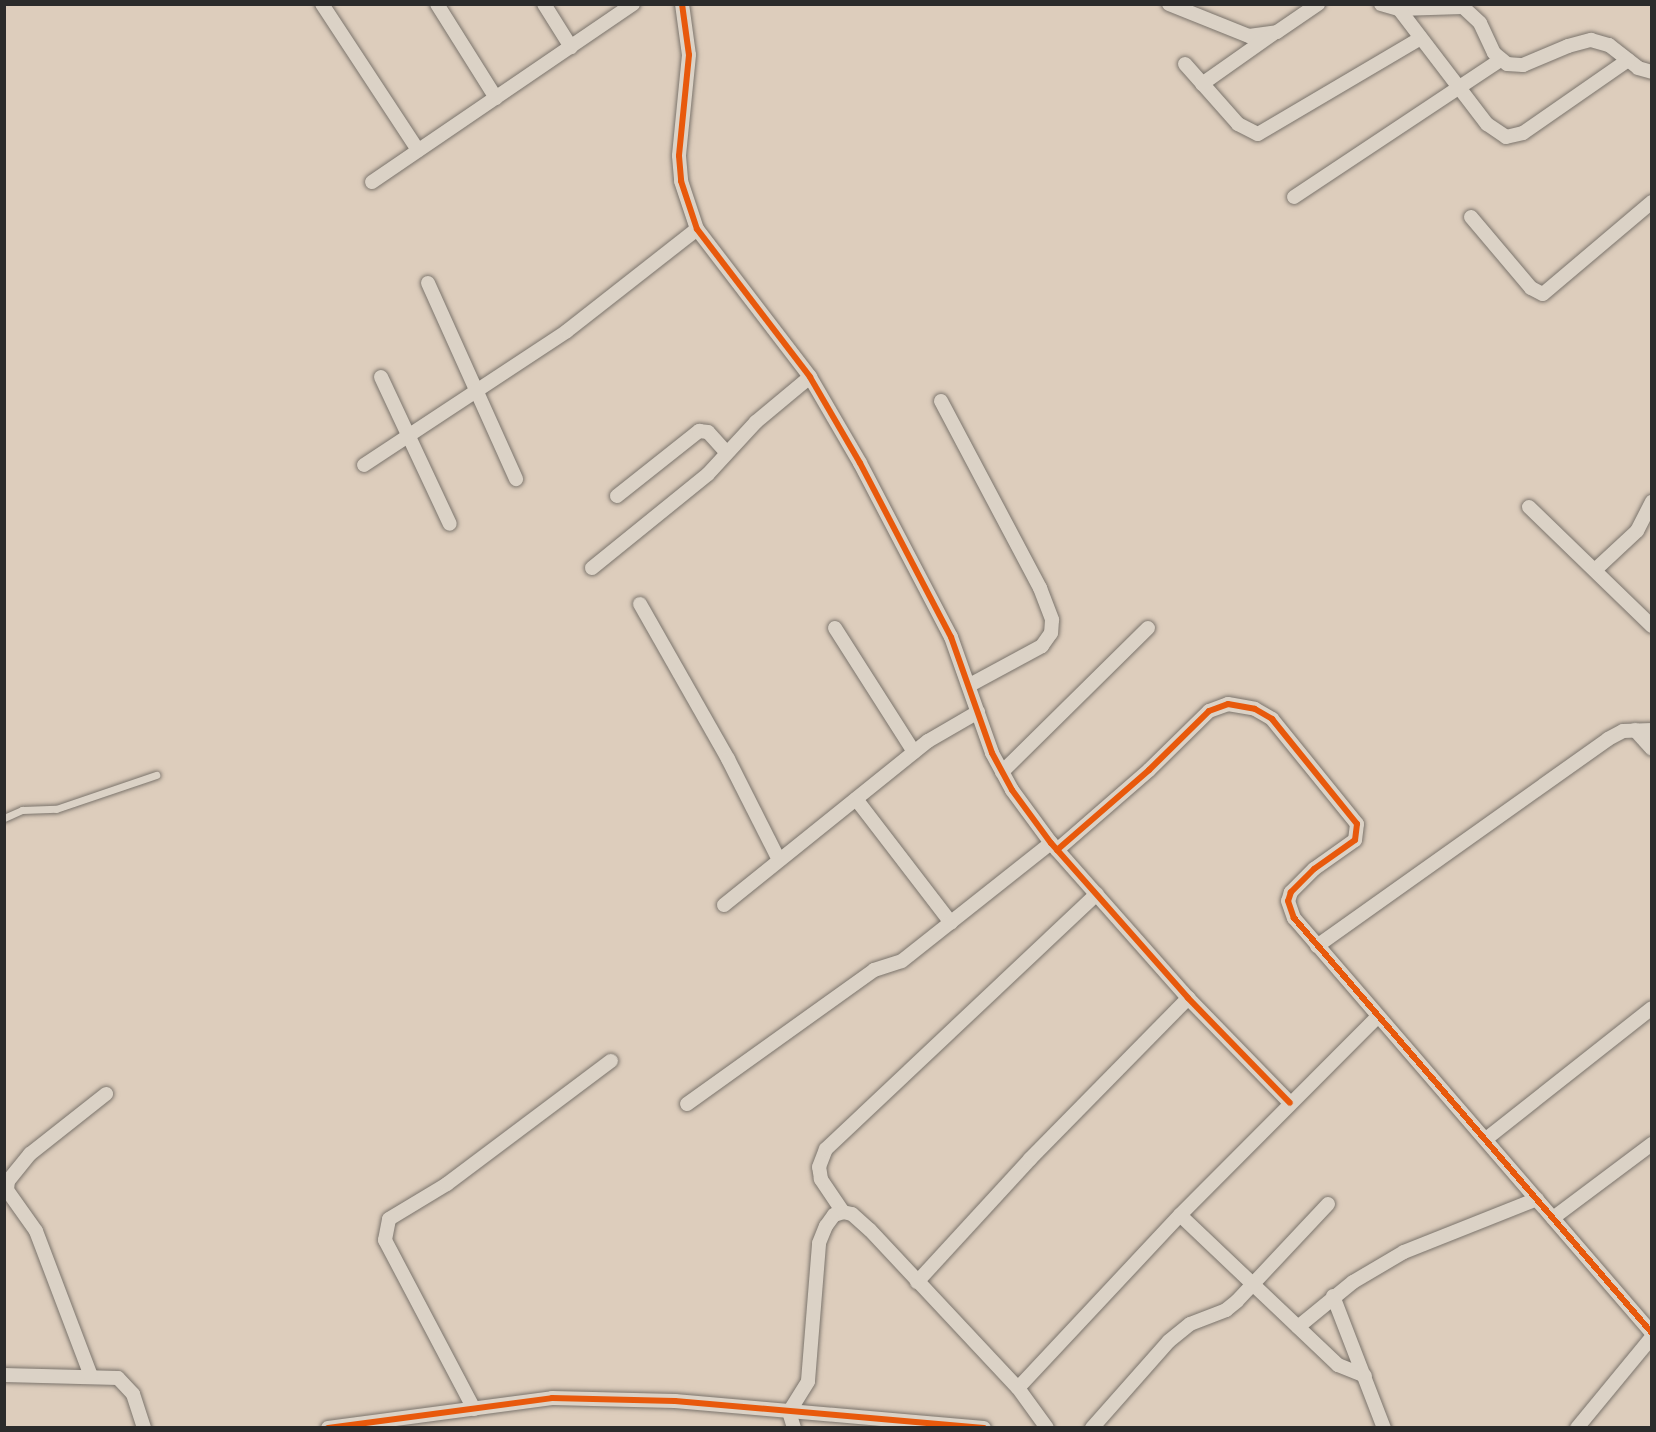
<!DOCTYPE html>
<html>
<head>
<meta charset="utf-8">
<style>
  body { margin:0 }
  #map { position:relative; width:1656px; height:1432px; overflow:hidden; background:#ddcdbc; font-family:"Comic Neue",sans-serif }
  div>[style] { position:absolute }
  [style*='--x'] { left:calc(var(--x)*1px); top:calc(var(--y)*1px); width:calc(var(--w)*1px); rotate:calc(var(--a)*1deg) }
  .roads { filter:drop-shadow(0 0 2px #7b746c) drop-shadow(0 0 2px #7b746c) }
  .service>* { height:7px; margin:-3.5px; padding:0 3.5px; transform-origin:3.5px; border-radius:3.5px; background:#dbd2c6 }
  .minor>* { height:14px; margin:-7px; padding:0 7px; transform-origin:7px; border-radius:7px; background:#dbd2c6 }
  .cycleway>* { height:6px; margin:-3px; padding:0 3px; transform-origin:3px; border-radius:3px; background:#e8590c }
  span { translate:-50% -50%; white-space:nowrap; text-align:center; line-height:1.15; -webkit-text-stroke:4.5px #edd7b6; paint-order:stroke }
  .frame { position:absolute; inset:0; border:6px solid #2b2b2b; pointer-events:none }
</style>
</head>
<body>
<div id="map">
  <div class="roads">
    <div class="service">
      <div style="--x:4;--y:818;--w:20;--a:-24"></div>
      <div style="--x:22;--y:810;--w:34;--a:-2"></div>
      <div style="--x:56;--y:809;--w:106;--a:-18.8"></div>
    </div>
    <div class="minor">
      <div style="--x:322;--y:4;--w:175;--a:56.7"></div>
      <div style="--x:437;--y:4;--w:111;--a:57.9"></div>
      <div style="--x:544;--y:4;--w:51;--a:57.9"></div>
      <div style="--x:682;--y:4;--w:51;--a:82.2"></div>
      <div style="--x:689;--y:55;--w:101;--a:95.7"></div>
      <div style="--x:679;--y:156;--w:25;--a:85"></div>
      <div style="--x:681;--y:181;--w:51;--a:71.6"></div>
      <div style="--x:697;--y:229;--w:186;--a:52.6"></div>
      <div style="--x:810;--y:377;--w:99;--a:59.8"></div>
      <div style="--x:860;--y:463;--w:196;--a:62.4"></div>
      <div style="--x:951;--y:637;--w:123;--a:70.5"></div>
      <div style="--x:992;--y:753;--w:42;--a:61.6"></div>
      <div style="--x:1012;--y:790;--w:66;--a:53.7"></div>
      <div style="--x:1051;--y:843;--w:207;--a:48.5"></div>
      <div style="--x:1188;--y:998;--w:146;--a:45.8"></div>
      <div style="--x:1169;--y:4;--w:86;--a:21.8"></div>
      <div style="--x:1249;--y:36;--w:28;--a:-8"></div>
      <div style="--x:1277;--y:32;--w:50;--a:-34.3"></div>
      <div style="--x:1381;--y:4;--w:19;--a:16"></div>
      <div style="--x:1399;--y:9;--w:64;--a:-1.8"></div>
      <div style="--x:1463;--y:7;--w:23;--a:43"></div>
      <div style="--x:1480;--y:23;--w:33;--a:65"></div>
      <div style="--x:1494;--y:53;--w:17;--a:40"></div>
      <div style="--x:1507;--y:64;--w:16;--a:4"></div>
      <div style="--x:1523;--y:65;--w:49;--a:-22.9"></div>
      <div style="--x:1568;--y:46;--w:24;--a:-15"></div>
      <div style="--x:1591;--y:40;--w:19;--a:16"></div>
      <div style="--x:1609;--y:45;--w:37;--a:38"></div>
      <div style="--x:1638;--y:68;--w:15;--a:16"></div>
      <div style="--x:1399;--y:9;--w:145;--a:52.6"></div>
      <div style="--x:1487;--y:124;--w:23;--a:34"></div>
      <div style="--x:1506;--y:137;--w:17;--a:-13"></div>
      <div style="--x:1523;--y:133;--w:128;--a:-34.8"></div>
      <div style="--x:1185;--y:64;--w:80;--a:48.5"></div>
      <div style="--x:1238;--y:124;--w:22;--a:27"></div>
      <div style="--x:1258;--y:134;--w:189;--a:-30.5"></div>
      <div style="--x:1202;--y:84;--w:87;--a:-35.2"></div>
      <div style="--x:372;--y:182;--w:316;--a:-34.3"></div>
      <div style="--x:1294;--y:197;--w:247;--a:-33.6"></div>
      <div style="--x:1471;--y:217;--w:93;--a:49.8"></div>
      <div style="--x:1531;--y:288;--w:13;--a:27"></div>
      <div style="--x:1543;--y:294;--w:143;--a:-40.2"></div>
      <div style="--x:428;--y:283;--w:215;--a:65.8"></div>
      <div style="--x:381;--y:377;--w:162;--a:64.9"></div>
      <div style="--x:941;--y:401;--w:212;--a:62.1"></div>
      <div style="--x:1040;--y:588;--w:34;--a:69"></div>
      <div style="--x:1052;--y:620;--w:13;--a:94"></div>
      <div style="--x:1051;--y:633;--w:16;--a:125"></div>
      <div style="--x:1042;--y:646;--w:82;--a:151.6"></div>
      <div style="--x:364;--y:465;--w:243;--a:-33.4"></div>
      <div style="--x:567;--y:331;--w:165;--a:-38.1"></div>
      <div style="--x:617;--y:496;--w:105;--a:-38.4"></div>
      <div style="--x:699;--y:431;--w:9;--a:6"></div>
      <div style="--x:708;--y:432;--w:28;--a:48"></div>
      <div style="--x:1529;--y:507;--w:171;--a:44.1"></div>
      <div style="--x:592;--y:568;--w:149;--a:-39"></div>
      <div style="--x:708;--y:474;--w:71;--a:-47.3"></div>
      <div style="--x:756;--y:422;--w:70;--a:-39.8"></div>
      <div style="--x:1595;--y:570;--w:57;--a:-42.9"></div>
      <div style="--x:1637;--y:531;--w:33;--a:-63"></div>
      <div style="--x:640;--y:604;--w:178;--a:60.4"></div>
      <div style="--x:728;--y:759;--w:113;--a:63.2"></div>
      <div style="--x:835;--y:628;--w:147;--a:57.5"></div>
      <div style="--x:1635;--y:730;--w:25;--a:48"></div>
      <div style="--x:1002;--y:772;--w:205;--a:-44.6"></div>
      <div style="--x:856;--y:799;--w:156;--a:52.5"></div>
      <div style="--x:1057;--y:850;--w:122;--a:-41"></div>
      <div style="--x:1149;--y:770;--w:84;--a:-44.5"></div>
      <div style="--x:1209;--y:711;--w:20;--a:-20"></div>
      <div style="--x:1228;--y:704;--w:27;--a:10"></div>
      <div style="--x:1255;--y:709;--w:20;--a:30"></div>
      <div style="--x:1272;--y:719;--w:135;--a:51"></div>
      <div style="--x:1357;--y:824;--w:16;--a:97"></div>
      <div style="--x:1355;--y:840;--w:50;--a:144.7"></div>
      <div style="--x:1314;--y:869;--w:33;--a:135"></div>
      <div style="--x:1291;--y:892;--w:9;--a:108"></div>
      <div style="--x:1288;--y:901;--w:18;--a:71"></div>
      <div style="--x:1294;--y:918;--w:548;--a:49.22"></div>
      <div style="--x:724;--y:905;--w:262;--a:-38.8"></div>
      <div style="--x:928;--y:741;--w:58;--a:-30.1"></div>
      <div style="--x:1317;--y:946;--w:357;--a:-35.4"></div>
      <div style="--x:1608;--y:739;--w:17;--a:-28"></div>
      <div style="--x:1623;--y:731;--w:29;--a:-2"></div>
      <div style="--x:687;--y:1104;--w:230;--a:-35.6"></div>
      <div style="--x:874;--y:970;--w:29;--a:-18"></div>
      <div style="--x:902;--y:961;--w:190;--a:-38.4"></div>
      <div style="--x:1486;--y:1139;--w:211;--a:-38.3"></div>
      <div style="--x:843;--y:1212;--w:40;--a:-124"></div>
      <div style="--x:821;--y:1179;--w:12;--a:-99"></div>
      <div style="--x:819;--y:1167;--w:19;--a:-69"></div>
      <div style="--x:826;--y:1149;--w:372;--a:-43.3"></div>
      <div style="--x:1180;--y:1215;--w:218;--a:43.5"></div>
      <div style="--x:1338;--y:1365;--w:29;--a:22"></div>
      <div style="--x:1553;--y:1218;--w:124;--a:-36.8"></div>
      <div style="--x:917;--y:1282;--w:167;--a:-47.4"></div>
      <div style="--x:1030;--y:1159;--w:226;--a:-45.5"></div>
      <div style="--x:1333;--y:1296;--w:142;--a:68.9"></div>
      <div style="--x:1298;--y:1327;--w:71;--a:-39.3"></div>
      <div style="--x:1353;--y:1282;--w:59;--a:-30.5"></div>
      <div style="--x:1404;--y:1252;--w:143;--a:-21.7"></div>
      <div style="--x:4;--y:1375;--w:114;--a:1.5"></div>
      <div style="--x:118;--y:1378;--w:22;--a:47"></div>
      <div style="--x:133;--y:1394;--w:36;--a:72"></div>
      <div style="--x:91;--y:1376;--w:155;--a:-110.8"></div>
      <div style="--x:36;--y:1231;--w:50;--a:-125.3"></div>
      <div style="--x:7;--y:1190;--w:9;--a:-84"></div>
      <div style="--x:8;--y:1181;--w:35;--a:-51"></div>
      <div style="--x:30;--y:1154;--w:97;--a:-38.3"></div>
      <div style="--x:1018;--y:1388;--w:237;--a:-46.9"></div>
      <div style="--x:1180;--y:1215;--w:279;--a:-45.1"></div>
      <div style="--x:474;--y:1409;--w:191;--a:-117.8"></div>
      <div style="--x:385;--y:1240;--w:21;--a:-79"></div>
      <div style="--x:389;--y:1219;--w:68;--a:-31.1"></div>
      <div style="--x:447;--y:1184;--w:205;--a:-36.9"></div>
      <div style="--x:328;--y:1428;--w:226;--a:-7.6"></div>
      <div style="--x:552;--y:1398;--w:123;--a:1.4"></div>
      <div style="--x:675;--y:1401;--w:310;--a:5"></div>
      <div style="--x:794;--y:1428;--w:17;--a:-107"></div>
      <div style="--x:789;--y:1412;--w:36;--a:-58"></div>
      <div style="--x:808;--y:1381;--w:138;--a:-85.4"></div>
      <div style="--x:819;--y:1243;--w:18;--a:-68"></div>
      <div style="--x:826;--y:1226;--w:14;--a:-54"></div>
      <div style="--x:834;--y:1215;--w:9;--a:-18"></div>
      <div style="--x:843;--y:1212;--w:9;--a:13"></div>
      <div style="--x:852;--y:1214;--w:24;--a:42"></div>
      <div style="--x:870;--y:1230;--w:216;--a:46.9"></div>
      <div style="--x:1018;--y:1388;--w:49;--a:54.1"></div>
      <div style="--x:1092;--y:1428;--w:116;--a:-48.5"></div>
      <div style="--x:1169;--y:1341;--w:27;--a:-39"></div>
      <div style="--x:1190;--y:1324;--w:39;--a:-21"></div>
      <div style="--x:1226;--y:1310;--w:14;--a:-39"></div>
      <div style="--x:1237;--y:1301;--w:133;--a:-46.8"></div>
      <div style="--x:1577;--y:1428;--w:118;--a:-50.5"></div>
    </div>
  </div>
  <div class="cycleway">
    <div style="--x:682;--y:4;--w:51;--a:82.2"></div>
    <div style="--x:689;--y:55;--w:101;--a:95.7"></div>
    <div style="--x:679;--y:156;--w:25;--a:85"></div>
    <div style="--x:681;--y:181;--w:51;--a:71.6"></div>
    <div style="--x:697;--y:229;--w:186;--a:52.6"></div>
    <div style="--x:810;--y:377;--w:99;--a:59.8"></div>
    <div style="--x:860;--y:463;--w:196;--a:62.4"></div>
    <div style="--x:951;--y:637;--w:123;--a:70.5"></div>
    <div style="--x:992;--y:753;--w:42;--a:61.6"></div>
    <div style="--x:1012;--y:790;--w:66;--a:53.7"></div>
    <div style="--x:1051;--y:843;--w:207;--a:48.5"></div>
    <div style="--x:1188;--y:998;--w:146;--a:45.8"></div>
    <div style="--x:1057;--y:850;--w:122;--a:-41"></div>
    <div style="--x:1149;--y:770;--w:84;--a:-44.5"></div>
    <div style="--x:1209;--y:711;--w:20;--a:-20"></div>
    <div style="--x:1228;--y:704;--w:27;--a:10"></div>
    <div style="--x:1255;--y:709;--w:20;--a:30"></div>
    <div style="--x:1272;--y:719;--w:135;--a:51"></div>
    <div style="--x:1357;--y:824;--w:16;--a:97"></div>
    <div style="--x:1355;--y:840;--w:50;--a:144.7"></div>
    <div style="--x:1314;--y:869;--w:33;--a:135"></div>
    <div style="--x:1291;--y:892;--w:9;--a:108"></div>
    <div style="--x:1288;--y:901;--w:18;--a:71"></div>
    <div style="--x:1294;--y:918;--w:548;--a:49.22"></div>
    <div style="--x:328;--y:1428;--w:226;--a:-7.6"></div>
    <div style="--x:552;--y:1398;--w:123;--a:1.4"></div>
    <div style="--x:675;--y:1401;--w:310;--a:5"></div>
  </div>
  <div class="frame"></div>
</div>
</body>
</html>
